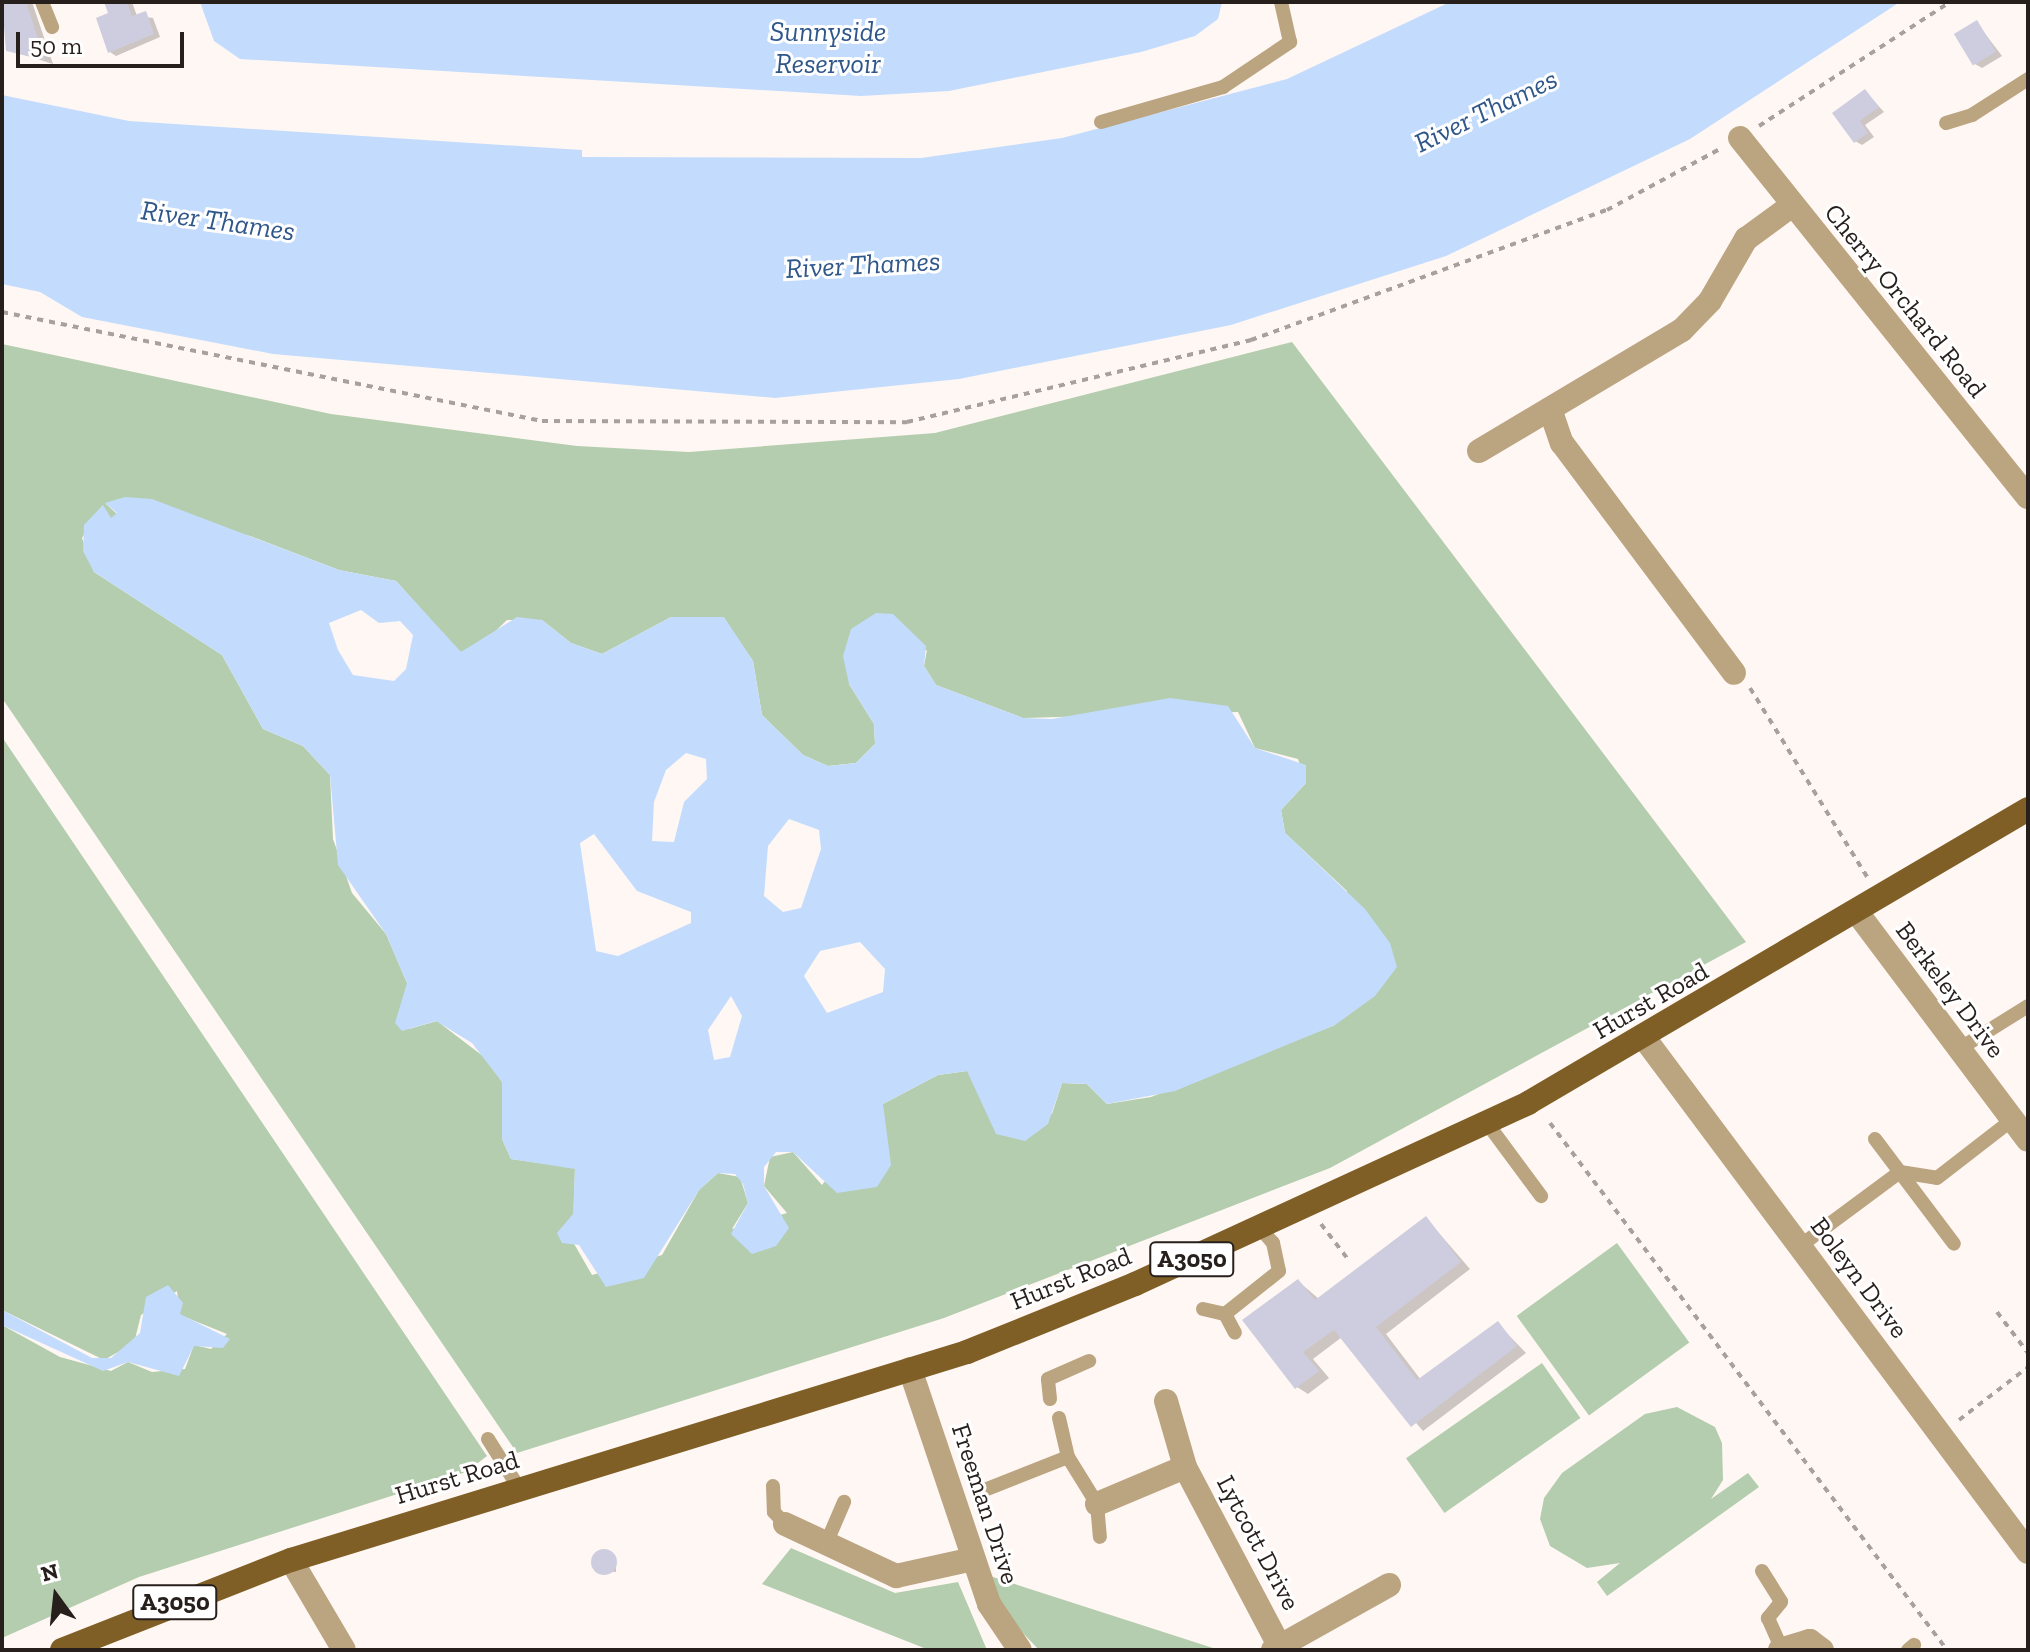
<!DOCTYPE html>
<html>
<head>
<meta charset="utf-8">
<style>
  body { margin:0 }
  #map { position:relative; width:2030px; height:1652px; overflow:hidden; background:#fff7f3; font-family:"Zilla Slab",serif }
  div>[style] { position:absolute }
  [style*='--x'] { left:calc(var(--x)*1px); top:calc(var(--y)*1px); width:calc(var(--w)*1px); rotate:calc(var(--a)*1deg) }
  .green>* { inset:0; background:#b4cdae; transform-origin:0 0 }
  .water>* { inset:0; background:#c3dcfd }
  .shadow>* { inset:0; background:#0003 }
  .building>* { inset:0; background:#cecddf; transform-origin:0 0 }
  .round { border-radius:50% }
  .path>* { height:4px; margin-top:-2px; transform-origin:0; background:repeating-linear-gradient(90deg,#a7a09c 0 6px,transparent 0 12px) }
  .lane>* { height:14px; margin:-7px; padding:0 7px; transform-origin:7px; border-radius:7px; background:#bba480 }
  .street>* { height:24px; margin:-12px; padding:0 12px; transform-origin:12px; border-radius:12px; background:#bba480 }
  .primary>* { height:24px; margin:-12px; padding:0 12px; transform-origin:12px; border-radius:12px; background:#7f5f25 }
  span { translate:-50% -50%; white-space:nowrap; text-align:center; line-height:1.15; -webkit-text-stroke:6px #fff; paint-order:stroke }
  .shield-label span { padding:2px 6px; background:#fff; border:2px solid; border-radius:6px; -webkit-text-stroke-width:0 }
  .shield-label { font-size:24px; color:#261f1b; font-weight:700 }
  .street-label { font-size:26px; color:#261f1b }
  .water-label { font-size:28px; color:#30578a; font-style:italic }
  .frame { position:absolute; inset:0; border:4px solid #261f1b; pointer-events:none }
  .north { position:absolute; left:16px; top:1556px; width:80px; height:80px; -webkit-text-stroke:6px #fff; paint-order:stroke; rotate:345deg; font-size:22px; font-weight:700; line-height:32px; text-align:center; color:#261f1b }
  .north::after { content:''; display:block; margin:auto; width:28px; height:36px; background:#261f1b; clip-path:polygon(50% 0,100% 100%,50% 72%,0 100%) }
  .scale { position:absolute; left:16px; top:32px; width:168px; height:36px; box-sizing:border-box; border:4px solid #261f1b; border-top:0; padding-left:10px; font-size:24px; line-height:28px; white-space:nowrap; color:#261f1b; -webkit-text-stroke:6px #fff; paint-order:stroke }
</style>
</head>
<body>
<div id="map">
  <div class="green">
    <div style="clip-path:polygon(evenodd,1292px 342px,1746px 942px,1330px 1168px,944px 1318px,517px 1453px,2px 698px,2px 344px,331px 414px,577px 446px,689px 452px,935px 433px,1292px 342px,106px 504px,250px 536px,339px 570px,396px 581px,460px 652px,480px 646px,507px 620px,542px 620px,571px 643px,602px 654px,671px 617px,723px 617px,753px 661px,762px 715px,803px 755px,828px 766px,856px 763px,875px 744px,874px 724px,849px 684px,927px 650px,924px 666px,936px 685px,1023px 718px,1238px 712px,1255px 748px,1298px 759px,1306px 783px,1281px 810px,1285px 833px,1347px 891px,1335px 1025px,1151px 1097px,1107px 1104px,1087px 1084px,1062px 1083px,1052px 1114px,967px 1071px,938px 1075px,883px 1104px,822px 1185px,793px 1152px,770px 1157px,764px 1186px,787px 1213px,732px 1229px,748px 1203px,740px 1177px,718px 1173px,699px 1190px,662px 1255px,592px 1275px,573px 1242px,575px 1168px,511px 1159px,502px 1139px,502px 1082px,488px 1060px,437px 1021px,409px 1029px,407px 983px,386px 934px,352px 893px,333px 839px,330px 775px,303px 746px,263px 729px,222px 655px,94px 572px,82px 538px,102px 506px,111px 519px,117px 514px,106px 504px)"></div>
    <div style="clip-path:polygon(2px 737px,487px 1456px,466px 1472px,139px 1577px,2px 1638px,2px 1325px,60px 1357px,111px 1371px,128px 1362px,152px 1372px,185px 1369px,194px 1345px,211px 1349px,227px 1334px,180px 1315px,177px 1291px,141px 1315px,134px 1343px,104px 1360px,2px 1310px)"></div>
    <div style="left:1617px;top:1243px;width:123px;height:124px;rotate:54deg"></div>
    <div style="left:1542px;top:1363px;width:67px;height:166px;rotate:55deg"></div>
    <div style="clip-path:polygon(1677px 1407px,1715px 1427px,1722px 1443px,1723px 1480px,1711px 1499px,1748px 1473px,1759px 1487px,1607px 1596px,1597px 1582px,1620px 1563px,1587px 1568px,1550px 1546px,1540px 1519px,1544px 1498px,1562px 1473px,1645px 1414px)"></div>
    <div style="clip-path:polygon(791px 1548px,895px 1593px,958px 1582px,987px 1650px,929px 1650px,762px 1584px)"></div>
    <div style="clip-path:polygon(990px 1576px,1213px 1648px,1039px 1650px,1001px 1610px)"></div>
  </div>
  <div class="water">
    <div style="clip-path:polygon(200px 2px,1222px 2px,1218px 19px,1195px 36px,1141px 52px,949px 91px,861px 96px,240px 59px,214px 41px)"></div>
    <div style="clip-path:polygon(1450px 2px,1900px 2px,1690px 139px,1446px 256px,1231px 325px,959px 379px,775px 398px,273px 354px,82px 317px,40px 292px,2px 284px,2px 95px,129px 121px,582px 150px,582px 157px,921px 158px,1062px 138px,1287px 79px)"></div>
    <div style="clip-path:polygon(evenodd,125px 497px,152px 499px,339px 570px,396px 581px,461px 652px,517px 617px,542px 620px,571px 643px,602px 654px,671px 617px,724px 617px,753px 661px,762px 715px,803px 755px,828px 766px,856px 763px,875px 744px,874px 724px,849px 684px,843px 656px,851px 629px,876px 613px,893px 614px,926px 646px,924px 666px,936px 685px,1023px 718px,1052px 719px,1170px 698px,1228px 706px,1255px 748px,1306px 765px,1306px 783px,1281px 810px,1285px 833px,1365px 909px,1390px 943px,1397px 967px,1375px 996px,1335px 1025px,1175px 1091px,1107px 1104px,1087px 1084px,1062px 1083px,1048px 1124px,1025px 1141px,996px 1134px,967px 1071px,938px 1075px,883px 1104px,891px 1165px,877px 1187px,837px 1193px,793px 1152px,776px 1152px,764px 1167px,764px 1186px,789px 1228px,776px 1246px,752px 1254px,731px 1234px,748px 1203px,743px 1184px,735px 1174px,718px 1173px,699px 1190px,644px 1278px,606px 1287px,579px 1245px,562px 1243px,557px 1233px,573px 1214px,575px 1169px,511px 1159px,502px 1139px,502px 1082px,472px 1043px,436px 1021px,402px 1031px,395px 1023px,407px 983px,386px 934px,338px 865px,330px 775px,303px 746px,263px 729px,222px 655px,94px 572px,83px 551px,84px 525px,103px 505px,111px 518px,117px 513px,105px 503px,125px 497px,361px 610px,379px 623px,400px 621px,413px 635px,406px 669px,394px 681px,353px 675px,338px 650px,329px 623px,361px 610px,125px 497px,686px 753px,706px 759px,707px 779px,684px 802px,674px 842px,652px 841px,654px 802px,666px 770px,686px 753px,125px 497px,789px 819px,819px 830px,821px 849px,801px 908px,783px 912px,764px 896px,768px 846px,789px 819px,125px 497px,594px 834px,637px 891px,691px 912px,691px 923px,618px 956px,596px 951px,580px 843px,594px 834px,125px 497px,860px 942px,885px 969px,883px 992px,827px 1013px,804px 976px,820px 951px,860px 942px,125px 497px,731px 996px,742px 1016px,730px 1057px,714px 1060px,708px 1030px,731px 996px)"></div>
    <div style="clip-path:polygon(168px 1285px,183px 1303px,180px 1314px,230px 1339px,223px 1348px,194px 1346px,179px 1376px,128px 1362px,103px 1371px,2px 1325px,2px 1310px,92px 1358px,111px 1358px,140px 1333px,146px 1297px)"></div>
  </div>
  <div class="shadow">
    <div style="clip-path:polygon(2px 2px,32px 2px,53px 64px,8px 50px)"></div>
    <div style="clip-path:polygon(108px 2px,132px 2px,137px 16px,153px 18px,160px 37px,116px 56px,110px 52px)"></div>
    <div style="clip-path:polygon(1977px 23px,2002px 56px,1982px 68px,1975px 64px)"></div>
    <div style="clip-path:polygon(1866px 92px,1884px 112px,1865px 125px,1874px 137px,1862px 145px,1855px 141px)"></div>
    <div style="clip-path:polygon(1426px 1218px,1470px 1269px,1386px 1334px,1421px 1380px,1498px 1324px,1526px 1353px,1423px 1431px,1342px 1337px,1313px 1359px,1329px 1378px,1308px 1394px,1297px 1387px,1298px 1281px,1319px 1299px)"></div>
    <div style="clip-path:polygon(598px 1554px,616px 1557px,616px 1572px,597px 1571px)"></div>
  </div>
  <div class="building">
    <div style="clip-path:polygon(2px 2px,26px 2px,45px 60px,6px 51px)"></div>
    <div style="clip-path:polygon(104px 2px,127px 2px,132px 16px,146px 11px,154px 34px,108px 53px,96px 18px,108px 13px)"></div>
    <div style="left:1977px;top:20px;width:37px;height:27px;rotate:59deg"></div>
    <div style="clip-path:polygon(1865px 89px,1879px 107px,1860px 121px,1868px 133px,1854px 143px,1832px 113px)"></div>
    <div style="clip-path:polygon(1426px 1216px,1461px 1262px,1376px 1327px,1417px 1380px,1498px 1321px,1517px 1346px,1411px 1427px,1334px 1330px,1303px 1352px,1319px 1371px,1295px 1389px,1242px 1320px,1298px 1279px,1315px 1300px)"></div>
    <div class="round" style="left:591px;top:1549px;width:26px;height:26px"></div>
  </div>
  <div class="path">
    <div style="--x:1759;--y:126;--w:228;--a:-33"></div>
    <div style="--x:2;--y:312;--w:551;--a:11.41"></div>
    <div style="--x:542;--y:421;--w:365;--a:0.2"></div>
    <div style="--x:907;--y:422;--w:354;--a:-13.4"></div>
    <div style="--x:1251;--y:340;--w:379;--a:-20.1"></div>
    <div style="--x:1607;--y:210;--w:128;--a:-28.4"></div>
    <div style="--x:1750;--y:688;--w:224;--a:58.2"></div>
    <div style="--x:1550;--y:1123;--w:660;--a:53.01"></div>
    <div style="--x:1321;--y:1224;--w:43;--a:52.6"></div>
    <div style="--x:1997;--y:1312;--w:51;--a:52.9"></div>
    <div style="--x:1959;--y:1420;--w:87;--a:-37.5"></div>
  </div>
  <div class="lane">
    <div style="--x:42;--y:2;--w:27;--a:68"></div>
    <div style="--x:1101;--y:122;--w:127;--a:-16"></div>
    <div style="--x:1223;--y:87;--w:81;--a:-33.9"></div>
    <div style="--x:1290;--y:42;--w:41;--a:-102.7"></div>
    <div style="--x:1946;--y:123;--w:27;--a:-17"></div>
    <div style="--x:1972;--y:115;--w:67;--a:-32.7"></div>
    <div style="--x:1959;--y:1049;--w:81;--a:-31.9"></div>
    <div style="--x:1487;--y:1123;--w:91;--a:53.5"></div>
    <div style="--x:1875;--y:1139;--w:131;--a:53"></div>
    <div style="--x:1800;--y:1246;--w:124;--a:-36.5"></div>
    <div style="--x:1900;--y:1172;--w:37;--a:9"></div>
    <div style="--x:1937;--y:1178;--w:96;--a:-37.8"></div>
    <div style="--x:1203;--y:1309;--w:23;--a:13"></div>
    <div style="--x:1225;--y:1314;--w:69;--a:-38.5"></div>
    <div style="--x:1279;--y:1271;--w:29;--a:-102"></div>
    <div style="--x:1273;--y:1243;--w:18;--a:-131"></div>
    <div style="--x:1225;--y:1314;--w:21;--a:62"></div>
    <div style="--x:1050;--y:1399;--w:20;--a:-96"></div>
    <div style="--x:1048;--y:1379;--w:45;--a:-23.7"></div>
    <div style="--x:1059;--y:1418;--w:40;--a:77"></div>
    <div style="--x:1068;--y:1457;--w:55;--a:58.3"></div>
    <div style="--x:1097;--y:1504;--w:33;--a:85"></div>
    <div style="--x:488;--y:1439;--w:58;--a:57.7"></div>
    <div style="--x:773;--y:1486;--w:26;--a:88"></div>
    <div style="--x:774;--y:1512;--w:16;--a:47"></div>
    <div style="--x:987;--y:1489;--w:87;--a:-21.6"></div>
    <div style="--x:826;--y:1544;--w:46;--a:-66.8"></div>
    <div style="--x:1762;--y:1571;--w:36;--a:58"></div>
    <div style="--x:1781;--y:1602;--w:21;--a:129"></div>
    <div style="--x:1768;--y:1618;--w:34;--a:66"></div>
    <div style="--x:1908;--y:1650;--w:8;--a:-40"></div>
  </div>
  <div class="street">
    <div style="--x:1740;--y:138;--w:460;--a:51.3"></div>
    <div style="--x:1550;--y:409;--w:36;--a:71"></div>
    <div style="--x:1562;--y:443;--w:287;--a:53.2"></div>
    <div style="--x:1479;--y:451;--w:236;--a:-30.8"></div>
    <div style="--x:1682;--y:330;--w:40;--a:-46"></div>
    <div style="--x:1710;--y:301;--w:72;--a:-59.9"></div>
    <div style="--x:1746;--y:239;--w:56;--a:-36.3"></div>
    <div style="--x:1856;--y:911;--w:286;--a:53.1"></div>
    <div style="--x:1645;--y:1039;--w:640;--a:53.26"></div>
    <div style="--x:910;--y:1369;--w:248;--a:71.4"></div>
    <div style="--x:989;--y:1604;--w:55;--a:56"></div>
    <div style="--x:1166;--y:1401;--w:69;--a:73.9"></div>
    <div style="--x:1185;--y:1467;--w:204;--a:62.2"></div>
    <div style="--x:1097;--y:1504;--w:95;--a:-22.8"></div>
    <div style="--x:785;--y:1524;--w:123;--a:25.1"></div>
    <div style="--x:896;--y:1576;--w:79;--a:-12.4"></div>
    <div style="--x:291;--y:1560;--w:104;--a:59.5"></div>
    <div style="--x:1273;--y:1650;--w:133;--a:-29.3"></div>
    <div style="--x:1780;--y:1650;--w:31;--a:-17"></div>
    <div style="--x:1810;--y:1641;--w:15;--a:37"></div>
  </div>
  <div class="primary">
    <div style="--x:62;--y:1650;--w:246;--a:-21.5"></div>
    <div style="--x:291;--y:1560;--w:707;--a:-17.1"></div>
    <div style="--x:967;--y:1352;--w:181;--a:-22"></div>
    <div style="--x:1135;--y:1284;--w:433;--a:-24.7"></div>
    <div style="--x:1528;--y:1103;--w:580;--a:-30.46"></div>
  </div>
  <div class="shield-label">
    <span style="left:1192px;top:1259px">A3050</span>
    <span style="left:175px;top:1602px">A3050</span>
  </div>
  <div class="street-label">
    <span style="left:1905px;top:301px;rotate:51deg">Cherry Orchard Road</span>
    <span style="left:1950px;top:990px;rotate:53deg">Berkeley Drive</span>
    <span style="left:1651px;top:1001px;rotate:-30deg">Hurst Road</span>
    <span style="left:1859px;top:1278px;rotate:53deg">Boleyn Drive</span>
    <span style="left:1071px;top:1279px;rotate:-22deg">Hurst Road</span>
    <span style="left:457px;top:1478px;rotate:-17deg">Hurst Road</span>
    <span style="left:985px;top:1504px;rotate:72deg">Freeman Drive</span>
    <span style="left:1258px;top:1543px;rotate:62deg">Lytcott Drive</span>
  </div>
  <div class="water-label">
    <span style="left:828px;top:48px">Sunnyside<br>Reservoir</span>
    <span style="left:1486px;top:111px;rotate:-26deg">River Thames</span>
    <span style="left:218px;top:221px;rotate:8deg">River Thames</span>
    <span style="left:863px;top:265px;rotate:-3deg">River Thames</span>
  </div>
  <div class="frame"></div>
  <div class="north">N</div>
  <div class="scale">50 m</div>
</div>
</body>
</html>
